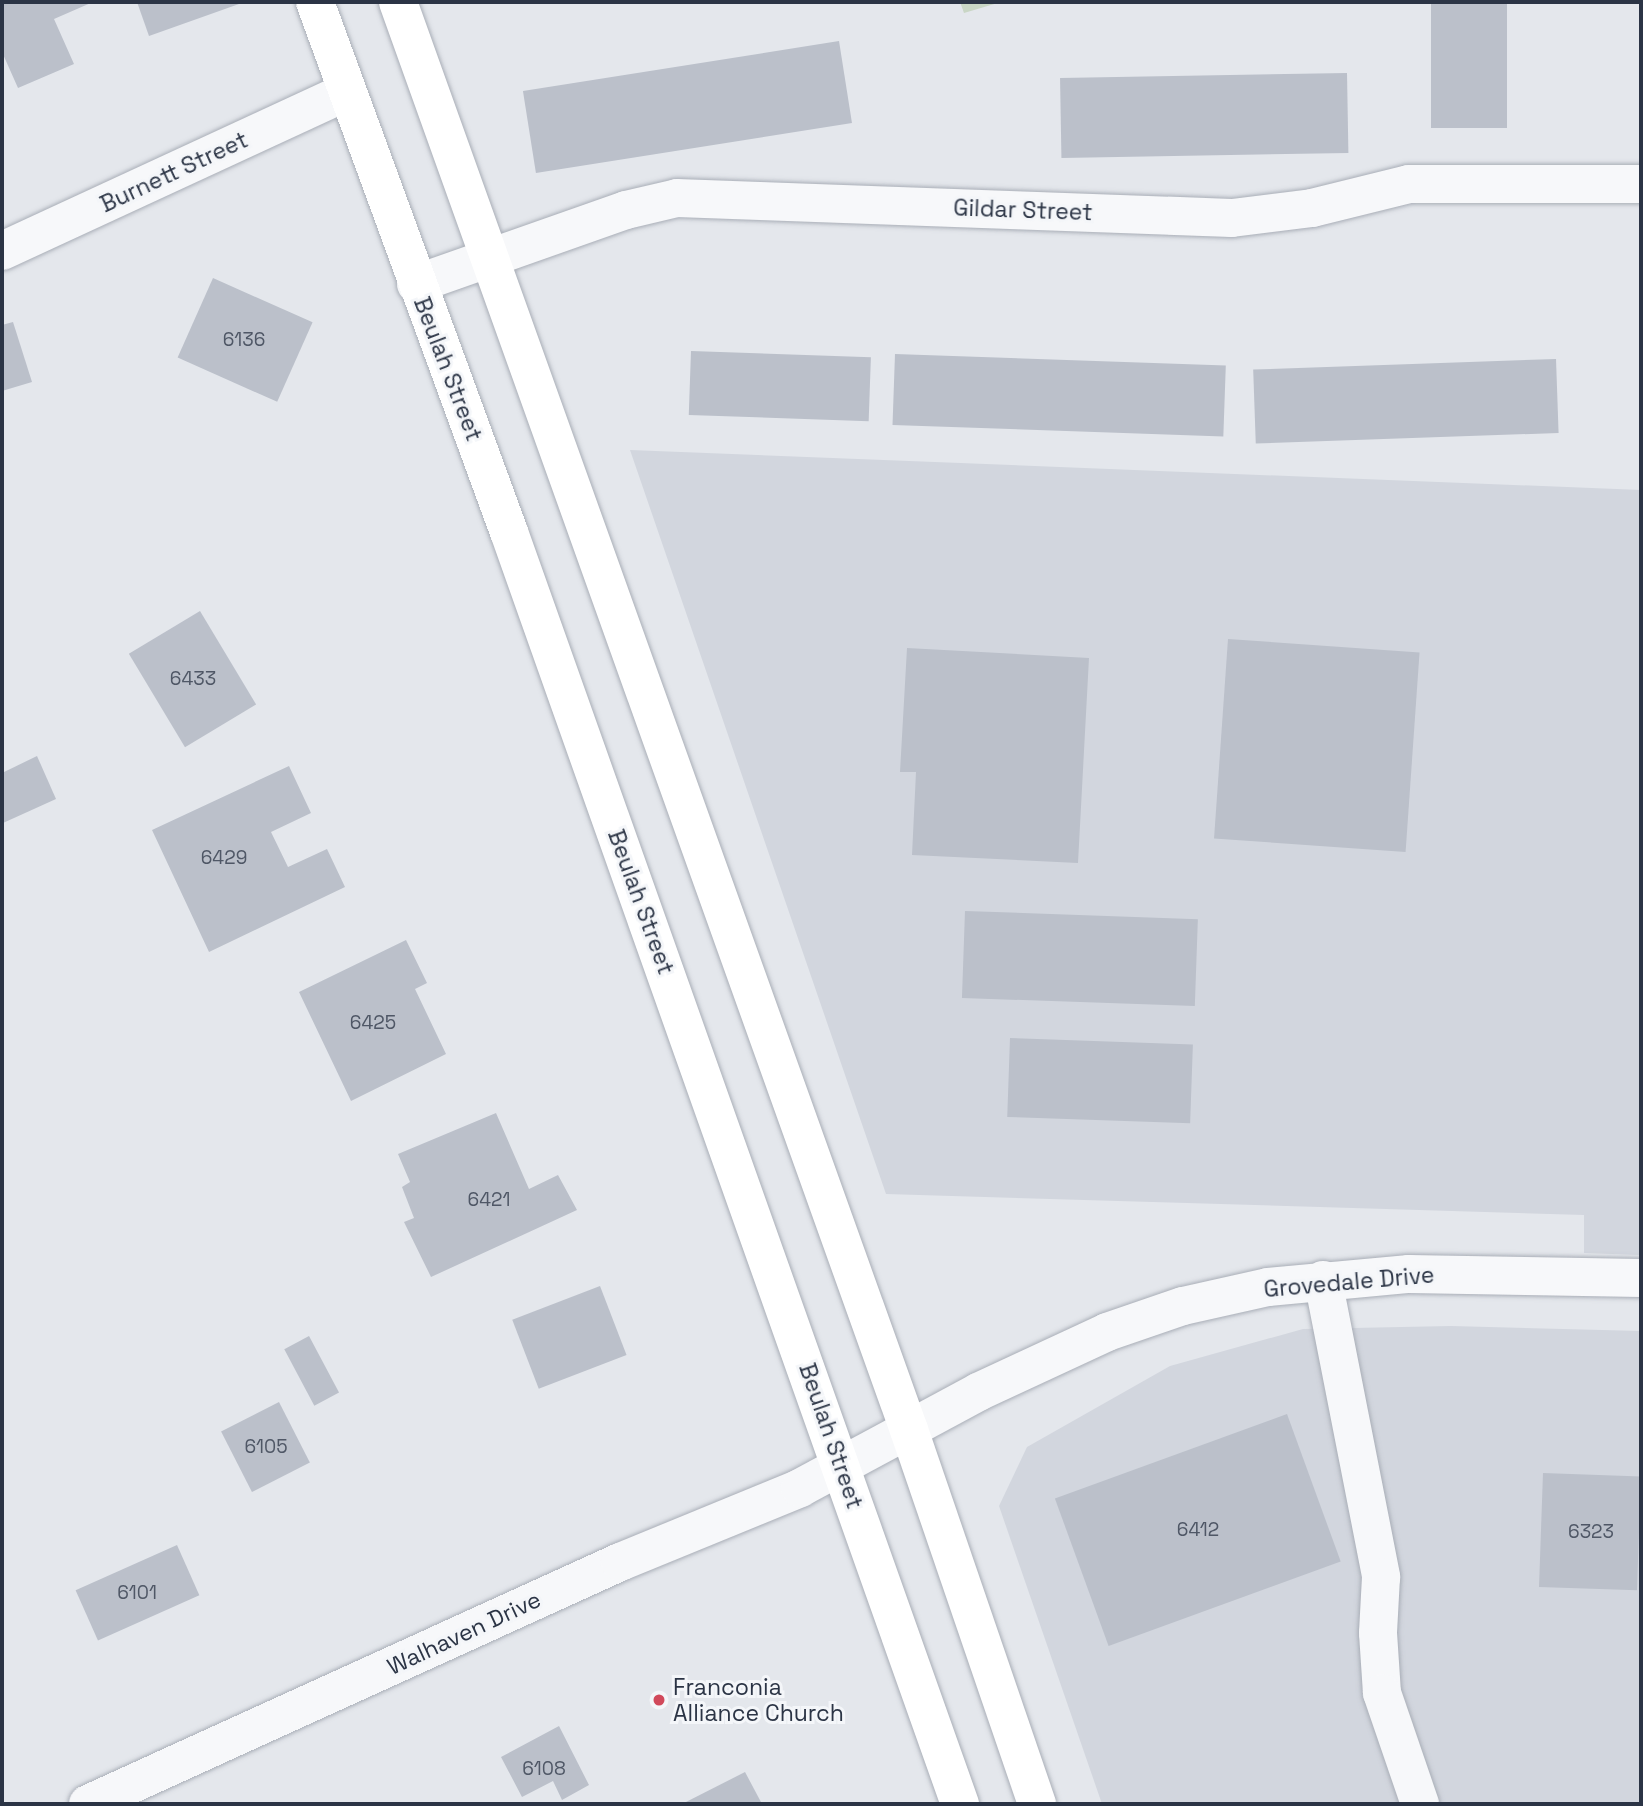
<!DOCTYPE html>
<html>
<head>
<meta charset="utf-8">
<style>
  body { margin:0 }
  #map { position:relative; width:1643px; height:1806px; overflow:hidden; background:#e4e7ec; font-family:"Space Grotesk",sans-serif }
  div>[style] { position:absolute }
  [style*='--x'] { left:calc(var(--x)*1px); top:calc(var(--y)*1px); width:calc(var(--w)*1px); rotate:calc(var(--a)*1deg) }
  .built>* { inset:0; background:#d2d6de }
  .green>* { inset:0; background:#c9d6c5 }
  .building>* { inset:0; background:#bbc0ca; transform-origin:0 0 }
  .roads { filter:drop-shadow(0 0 2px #a9aeb7) drop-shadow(0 0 2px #a9aeb7) }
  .minor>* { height:38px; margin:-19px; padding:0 19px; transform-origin:19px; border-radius:19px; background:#f7f8fa }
  .major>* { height:38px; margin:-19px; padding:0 19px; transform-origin:19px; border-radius:19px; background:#fff }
  .dots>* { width:19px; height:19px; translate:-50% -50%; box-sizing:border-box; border:4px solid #f4f6f9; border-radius:50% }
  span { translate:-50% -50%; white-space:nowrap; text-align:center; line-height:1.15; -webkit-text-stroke:6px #f4f6f9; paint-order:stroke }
  .number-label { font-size:19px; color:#4f5766 }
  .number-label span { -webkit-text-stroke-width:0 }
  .street-label { font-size:23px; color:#2b3445 }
  .poi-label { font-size:23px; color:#2b3445 }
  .left { translate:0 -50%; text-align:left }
  .frame { position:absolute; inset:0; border:4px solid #2b3445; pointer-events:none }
</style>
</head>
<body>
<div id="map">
  <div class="built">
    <div style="clip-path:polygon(630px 450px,1641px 490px,1641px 1255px,1584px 1253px,1584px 1215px,886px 1194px)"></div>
    <div style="clip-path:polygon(1451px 1326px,1641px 1331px,1641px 1804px,1102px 1804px,999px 1506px,1027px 1447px,1170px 1366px,1303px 1329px)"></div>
  </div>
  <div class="green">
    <div style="clip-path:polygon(960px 2px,1001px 2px,964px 13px)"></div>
  </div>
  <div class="building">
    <div style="clip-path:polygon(2px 2px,93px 2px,54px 19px,74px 64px,18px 88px,2px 52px)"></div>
    <div style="clip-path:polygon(137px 2px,239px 2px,239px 4px,149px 36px)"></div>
    <div style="left:1431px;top:2px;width:76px;height:126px"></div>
    <div style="left:839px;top:41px;width:83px;height:320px;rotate:81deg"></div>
    <div style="left:1347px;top:73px;width:80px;height:287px;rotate:89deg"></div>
    <div style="left:213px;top:278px;width:109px;height:87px;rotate:24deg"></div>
    <div style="clip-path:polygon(13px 322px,32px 382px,2px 391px,2px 325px)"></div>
    <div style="left:691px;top:351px;width:180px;height:64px;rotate:2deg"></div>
    <div style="left:895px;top:354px;width:331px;height:71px;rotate:2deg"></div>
    <div style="left:1556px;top:359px;width:74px;height:303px;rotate:88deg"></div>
    <div style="left:200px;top:611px;width:109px;height:83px;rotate:59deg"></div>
    <div style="left:1228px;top:639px;width:192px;height:200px;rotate:4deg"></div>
    <div style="clip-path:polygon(907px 648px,1089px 658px,1078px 863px,912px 855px,916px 772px,900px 772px)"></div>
    <div style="clip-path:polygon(37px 756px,56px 799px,3px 823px,2px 773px)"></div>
    <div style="clip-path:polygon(289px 766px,311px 813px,271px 832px,288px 867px,327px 849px,345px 887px,209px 952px,152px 830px)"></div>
    <div style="left:965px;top:911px;width:233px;height:87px;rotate:2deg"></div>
    <div style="clip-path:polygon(406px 940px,427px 983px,415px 989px,446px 1054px,351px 1101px,299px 992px)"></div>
    <div style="left:1010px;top:1038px;width:183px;height:79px;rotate:2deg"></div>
    <div style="clip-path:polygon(496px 1113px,529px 1189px,558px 1175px,577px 1210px,431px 1277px,404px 1222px,414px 1218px,402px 1187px,410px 1182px,398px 1154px)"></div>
    <div style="left:600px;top:1286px;width:74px;height:94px;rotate:69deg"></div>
    <div style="left:309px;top:1336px;width:64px;height:28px;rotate:62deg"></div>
    <div style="left:279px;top:1402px;width:68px;height:65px;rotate:63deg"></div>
    <div style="left:1287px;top:1414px;width:157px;height:247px;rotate:70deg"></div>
    <div style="left:1543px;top:1473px;width:98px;height:114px;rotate:2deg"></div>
    <div style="left:177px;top:1545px;width:55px;height:111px;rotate:66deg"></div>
    <div style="clip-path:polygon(559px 1726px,589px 1785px,562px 1800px,553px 1781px,522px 1797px,501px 1757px)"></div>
    <div style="clip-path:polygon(745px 1772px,762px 1804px,682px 1804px)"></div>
  </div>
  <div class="roads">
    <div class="minor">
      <div style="--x:2;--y:251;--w:379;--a:-24.8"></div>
      <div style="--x:416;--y:284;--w:223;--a:-19.4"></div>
      <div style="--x:626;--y:210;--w:52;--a:-13.2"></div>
      <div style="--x:677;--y:198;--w:555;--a:2.06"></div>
      <div style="--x:1232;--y:218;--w:81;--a:-7.1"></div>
      <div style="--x:1312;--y:208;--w:100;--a:-13.9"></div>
      <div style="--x:1409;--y:184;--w:232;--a:0"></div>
      <div style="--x:1323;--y:1280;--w:303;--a:78.9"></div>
      <div style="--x:1381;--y:1577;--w:56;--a:93.1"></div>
      <div style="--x:1378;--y:1633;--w:60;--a:86.2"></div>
      <div style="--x:1382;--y:1693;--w:117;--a:71.1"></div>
      <div style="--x:88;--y:1804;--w:584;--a:-24.46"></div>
      <div style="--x:620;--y:1562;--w:195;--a:-22.3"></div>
      <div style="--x:800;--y:1488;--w:202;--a:-28.3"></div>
      <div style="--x:978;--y:1392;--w:142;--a:-24.9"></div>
      <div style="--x:1107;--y:1332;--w:80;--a:-18.9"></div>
      <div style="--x:1183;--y:1306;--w:87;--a:-12.6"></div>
      <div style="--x:1268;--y:1287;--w:142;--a:-5.3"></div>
      <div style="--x:1409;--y:1274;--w:232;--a:1"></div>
    </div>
    <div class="major">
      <div style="--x:315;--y:2;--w:564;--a:69.9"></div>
      <div style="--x:509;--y:532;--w:1350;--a:70.48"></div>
      <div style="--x:398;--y:2;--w:1517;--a:70.31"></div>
      <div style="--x:909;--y:1430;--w:395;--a:71.1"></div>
    </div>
  </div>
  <div class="dots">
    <div style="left:659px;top:1700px;background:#d1495b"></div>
  </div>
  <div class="number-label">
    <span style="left:244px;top:340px">6136</span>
    <span style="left:193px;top:679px">6433</span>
    <span style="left:224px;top:858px">6429</span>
    <span style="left:373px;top:1023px">6425</span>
    <span style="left:489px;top:1200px">6421</span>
    <span style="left:266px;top:1447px">6105</span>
    <span style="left:1198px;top:1530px">6412</span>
    <span style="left:1591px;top:1532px">6323</span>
    <span style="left:137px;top:1593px">6101</span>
    <span style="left:544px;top:1769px">6108</span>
  </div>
  <div class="street-label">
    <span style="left:174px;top:172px;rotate:-25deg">Burnett Street</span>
    <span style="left:1023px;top:210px;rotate:2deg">Gildar Street</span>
    <span style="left:448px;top:369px;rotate:69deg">Beulah Street</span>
    <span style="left:641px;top:902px;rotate:70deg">Beulah Street</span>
    <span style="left:1349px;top:1282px;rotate:-5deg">Grovedale Drive</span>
    <span style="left:831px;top:1436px;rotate:71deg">Beulah Street</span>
    <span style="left:464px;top:1633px;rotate:-25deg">Walhaven Drive</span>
  </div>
  <div class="poi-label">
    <span class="left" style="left:673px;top:1700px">Franconia<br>Alliance Church</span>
  </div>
  <div class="frame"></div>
</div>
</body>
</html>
